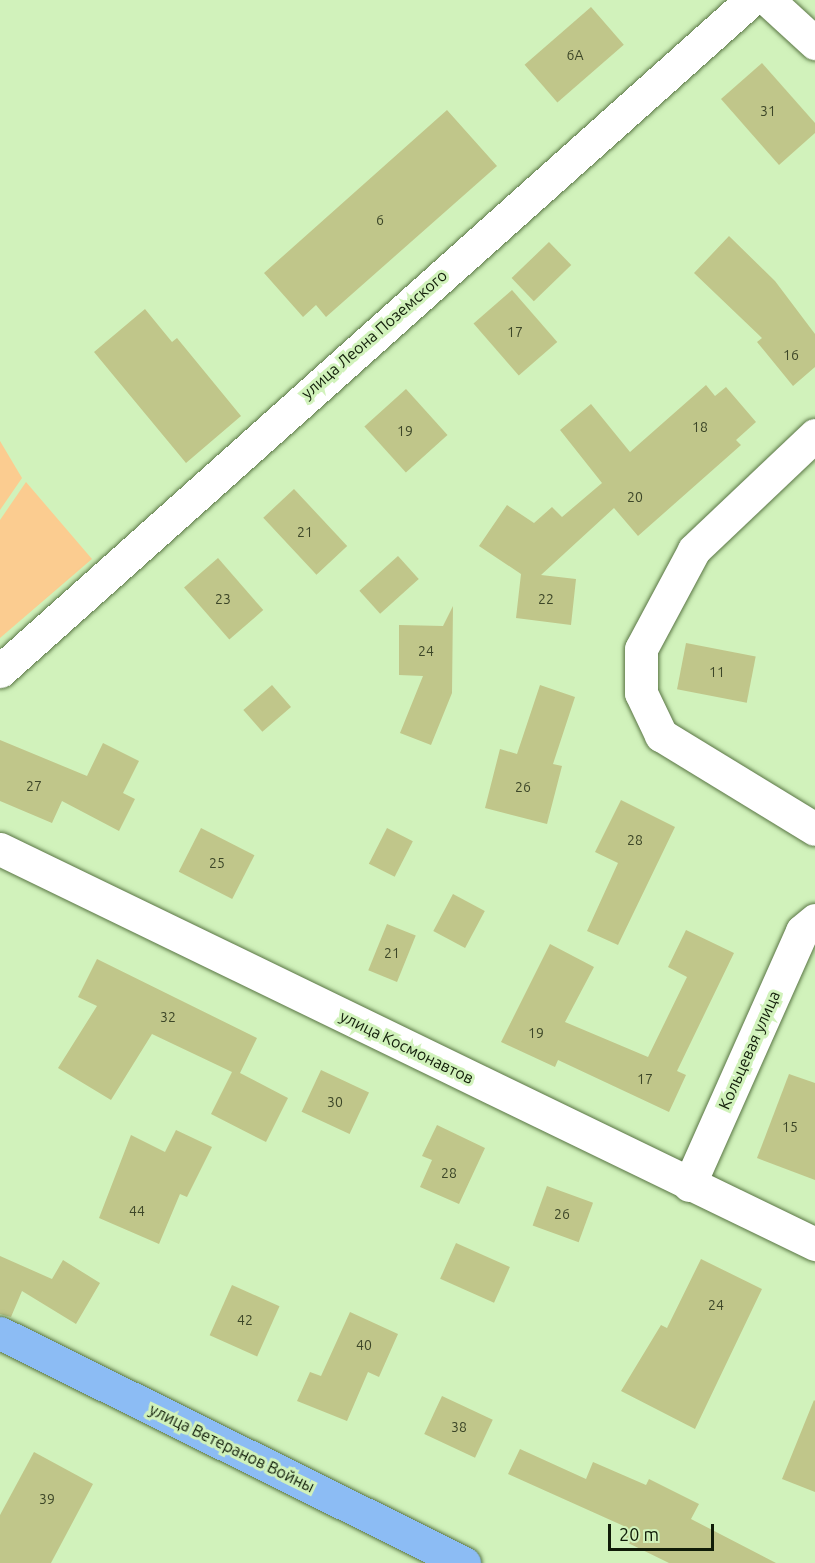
<!DOCTYPE html>
<html>
<head>
<meta charset="utf-8">
<style>
  body { margin:0 }
  #map { position:relative; width:815px; height:1563px; overflow:hidden; background:#d1f2bb; font-family:Ubuntu,sans-serif }
  div>[style] { position:absolute }
  [style*='--x'] { left:calc(var(--x)*1px); top:calc(var(--y)*1px); width:calc(var(--w)*1px); rotate:calc(var(--a)*1deg) }
  .green>* { inset:0; background:#fbcc90 }
  .building>* { inset:0; background:#c0c68a; transform-origin:0 0 }
  .roads { filter:drop-shadow(0 0 2px #597544) drop-shadow(0 0 2px #597544) }
  .street>* { height:33px; margin:-16.5px; padding:0 16.5px; transform-origin:16.5px; border-radius:16.5px; background:#fff }
  .highway>* { height:33px; margin:-16.5px; padding:0 16.5px; transform-origin:16.5px; border-radius:16.5px; background:#8cbcf4 }
  span { translate:-50% -50%; white-space:nowrap; text-align:center; line-height:1.15; -webkit-text-stroke:6px #d1f2bb; paint-order:stroke }
  .number-label { font-size:14px; color:#3c4628 }
  .number-label span { -webkit-text-stroke-width:0 }
  .street-label { font-size:16px; color:#101c08 }
  .scale { position:absolute; left:608px; top:1524px; width:106px; height:27px; box-sizing:border-box; border:3px solid #101c08; border-top:0; padding-left:8px; font-size:18px; line-height:21px; white-space:nowrap; color:#101c08; -webkit-text-stroke:4px #d1f2bb; paint-order:stroke }
</style>
</head>
<body>
<div id="map">
  <div class="green">
    <div style="clip-path:polygon(0 441px,22px 478px,0 510px)"></div>
    <div style="clip-path:polygon(26px 482px,92px 559px,0 638px,0 520px)"></div>
  </div>
  <div class="building">
    <div style="left:591px;top:7px;width:50px;height:88px;rotate:49deg"></div>
    <div style="clip-path:polygon(762px 63px,815px 123px,815px 133px,779px 165px,721px 99px)"></div>
    <div style="clip-path:polygon(447px 110px,497px 166px,326px 317px,316px 305px,303px 317px,264px 273px)"></div>
    <div style="clip-path:polygon(729px 236px,775px 281px,815px 334px,815px 367px,793px 386px,757px 342px,762px 338px,694px 273px)"></div>
    <div style="left:549px;top:242px;width:32px;height:52px;rotate:46deg"></div>
    <div style="left:512px;top:290px;width:69px;height:51px;rotate:49deg"></div>
    <div style="clip-path:polygon(145px 309px,172px 342px,177px 338px,241px 416px,186px 463px,94px 352px)"></div>
    <div style="clip-path:polygon(706px 385px,715px 396px,726px 387px,756px 422px,736px 440px,741px 445px,638px 536px,614px 508px,541px 575px,576px 579px,571px 625px,516px 618px,521px 574px,479px 546px,507px 505px,534px 523px,552px 507px,562px 517px,602px 483px,560px 430px,591px 404px,630px 452px)"></div>
    <div style="left:406px;top:389px;width:62px;height:56px;rotate:48deg"></div>
    <div style="left:294px;top:489px;width:78px;height:42px;rotate:47deg"></div>
    <div style="left:398px;top:556px;width:31px;height:52px;rotate:48deg"></div>
    <div style="left:218px;top:558px;width:69px;height:45px;rotate:49deg"></div>
    <div style="clip-path:polygon(453px 606px,452px 693px,431px 745px,400px 733px,423px 676px,399px 675px,399px 625px,443px 626px)"></div>
    <div style="left:686px;top:643px;width:71px;height:47px;rotate:11deg"></div>
    <div style="left:272px;top:685px;width:29px;height:38px;rotate:49deg"></div>
    <div style="clip-path:polygon(540px 685px,575px 697px,553px 764px,562px 766px,547px 824px,485px 808px,500px 749px,517px 754px)"></div>
    <div style="clip-path:polygon(0 740px,87px 776px,103px 743px,139px 761px,123px 793px,135px 799px,119px 831px,62px 801px,52px 823px,0 801px)"></div>
    <div style="clip-path:polygon(621px 800px,675px 827px,618px 945px,587px 931px,618px 863px,595px 852px)"></div>
    <div style="left:201px;top:828px;width:60px;height:49px;rotate:27deg"></div>
    <div style="left:387px;top:828px;width:29px;height:40px;rotate:27deg"></div>
    <div style="left:453px;top:894px;width:36px;height:42px;rotate:28deg"></div>
    <div style="left:387px;top:924px;width:31px;height:50px;rotate:22deg"></div>
    <div style="clip-path:polygon(686px 930px,734px 953px,677px 1071px,686px 1075px,669px 1112px,558px 1060px,555px 1067px,501px 1042px,550px 944px,594px 967px,565px 1022px,648px 1057px,687px 977px,668px 967px)"></div>
    <div style="clip-path:polygon(97px 959px,257px 1038px,240px 1073px,288px 1098px,266px 1142px,211px 1114px,232px 1072px,152px 1034px,111px 1100px,58px 1068px,97px 1006px,78px 997px)"></div>
    <div style="left:321px;top:1070px;width:53px;height:46px;rotate:25deg"></div>
    <div style="clip-path:polygon(789px 1074px,815px 1083px,815px 1180px,757px 1158px)"></div>
    <div style="clip-path:polygon(437px 1125px,485px 1148px,459px 1204px,420px 1187px,432px 1160px,422px 1156px)"></div>
    <div style="clip-path:polygon(176px 1130px,212px 1147px,187px 1197px,180px 1194px,159px 1244px,99px 1218px,131px 1135px,165px 1152px)"></div>
    <div style="left:547px;top:1186px;width:49px;height:42px;rotate:20deg"></div>
    <div style="left:456px;top:1243px;width:59px;height:39px;rotate:24deg"></div>
    <div style="clip-path:polygon(0 1256px,52px 1279px,63px 1260px,100px 1283px,76px 1324px,22px 1291px,11px 1317px,0 1314px)"></div>
    <div style="clip-path:polygon(701px 1259px,762px 1289px,695px 1429px,621px 1391px,661px 1325px,667px 1328px)"></div>
    <div style="left:232px;top:1285px;width:52px;height:55px;rotate:24deg"></div>
    <div style="clip-path:polygon(350px 1312px,398px 1334px,379px 1377px,368px 1372px,347px 1421px,297px 1401px,310px 1372px,321px 1376px)"></div>
    <div style="left:442px;top:1396px;width:56px;height:42px;rotate:25deg"></div>
    <div style="clip-path:polygon(814px 1400px,815px 1401px,815px 1492px,782px 1479px)"></div>
    <div style="clip-path:polygon(520px 1449px,586px 1479px,593px 1462px,646px 1485px,649px 1479px,699px 1504px,691px 1519px,776px 1563px,669px 1563px,620px 1539px,626px 1527px,508px 1474px)"></div>
    <div style="clip-path:polygon(34px 1452px,93px 1484px,51px 1563px,0 1563px,0 1515px)"></div>
  </div>
  <div class="roads">
    <div class="street">
      <div style="--x:768;--y:0;--w:64;--a:42.5"></div>
      <div style="--x:815;--y:435;--w:167;--a:136.5"></div>
      <div style="--x:694;--y:550;--w:112;--a:118.2"></div>
      <div style="--x:641;--y:649;--w:44;--a:90"></div>
      <div style="--x:641;--y:693;--w:47;--a:64.5"></div>
      <div style="--x:661;--y:735;--w:180;--a:31.4"></div>
      <div style="--x:0;--y:671;--w:1007;--a:-41.78"></div>
      <div style="--x:0;--y:849;--w:906;--a:25.86"></div>
      <div style="--x:689;--y:1185;--w:278;--a:-66"></div>
      <div style="--x:802;--y:931;--w:17;--a:-40"></div>
    </div>
    <div class="highway">
      <div style="--x:0;--y:1333;--w:518;--a:26.37"></div>
    </div>
  </div>
  <div class="number-label">
    <span style="left:575px;top:55px">6А</span>
    <span style="left:768px;top:111px">31</span>
    <span style="left:380px;top:220px">6</span>
    <span style="left:515px;top:332px">17</span>
    <span style="left:791px;top:355px">16</span>
    <span style="left:700px;top:427px">18</span>
    <span style="left:405px;top:431px">19</span>
    <span style="left:635px;top:497px">20</span>
    <span style="left:305px;top:532px">21</span>
    <span style="left:223px;top:599px">23</span>
    <span style="left:546px;top:599px">22</span>
    <span style="left:426px;top:651px">24</span>
    <span style="left:717px;top:672px">11</span>
    <span style="left:34px;top:786px">27</span>
    <span style="left:523px;top:787px">26</span>
    <span style="left:635px;top:840px">28</span>
    <span style="left:217px;top:863px">25</span>
    <span style="left:392px;top:953px">21</span>
    <span style="left:168px;top:1017px">32</span>
    <span style="left:536px;top:1033px">19</span>
    <span style="left:645px;top:1079px">17</span>
    <span style="left:335px;top:1102px">30</span>
    <span style="left:790px;top:1127px">15</span>
    <span style="left:449px;top:1173px">28</span>
    <span style="left:137px;top:1211px">44</span>
    <span style="left:562px;top:1214px">26</span>
    <span style="left:716px;top:1305px">24</span>
    <span style="left:245px;top:1320px">42</span>
    <span style="left:364px;top:1345px">40</span>
    <span style="left:459px;top:1427px">38</span>
    <span style="left:47px;top:1499px">39</span>
  </div>
  <div class="street-label">
    <span style="left:374px;top:334px;rotate:-41deg">улица Леона Поземского</span>
    <span style="left:407px;top:1047px;rotate:26deg">улица Космонавтов</span>
    <span style="left:749px;top:1050px;rotate:-66deg">Кольцевая улица</span>
    <span style="left:232px;top:1448px;rotate:26deg">улица Ветеранов Войны</span>
  </div>
  <div class="scale">20 m</div>
</div>
</body>
</html>
